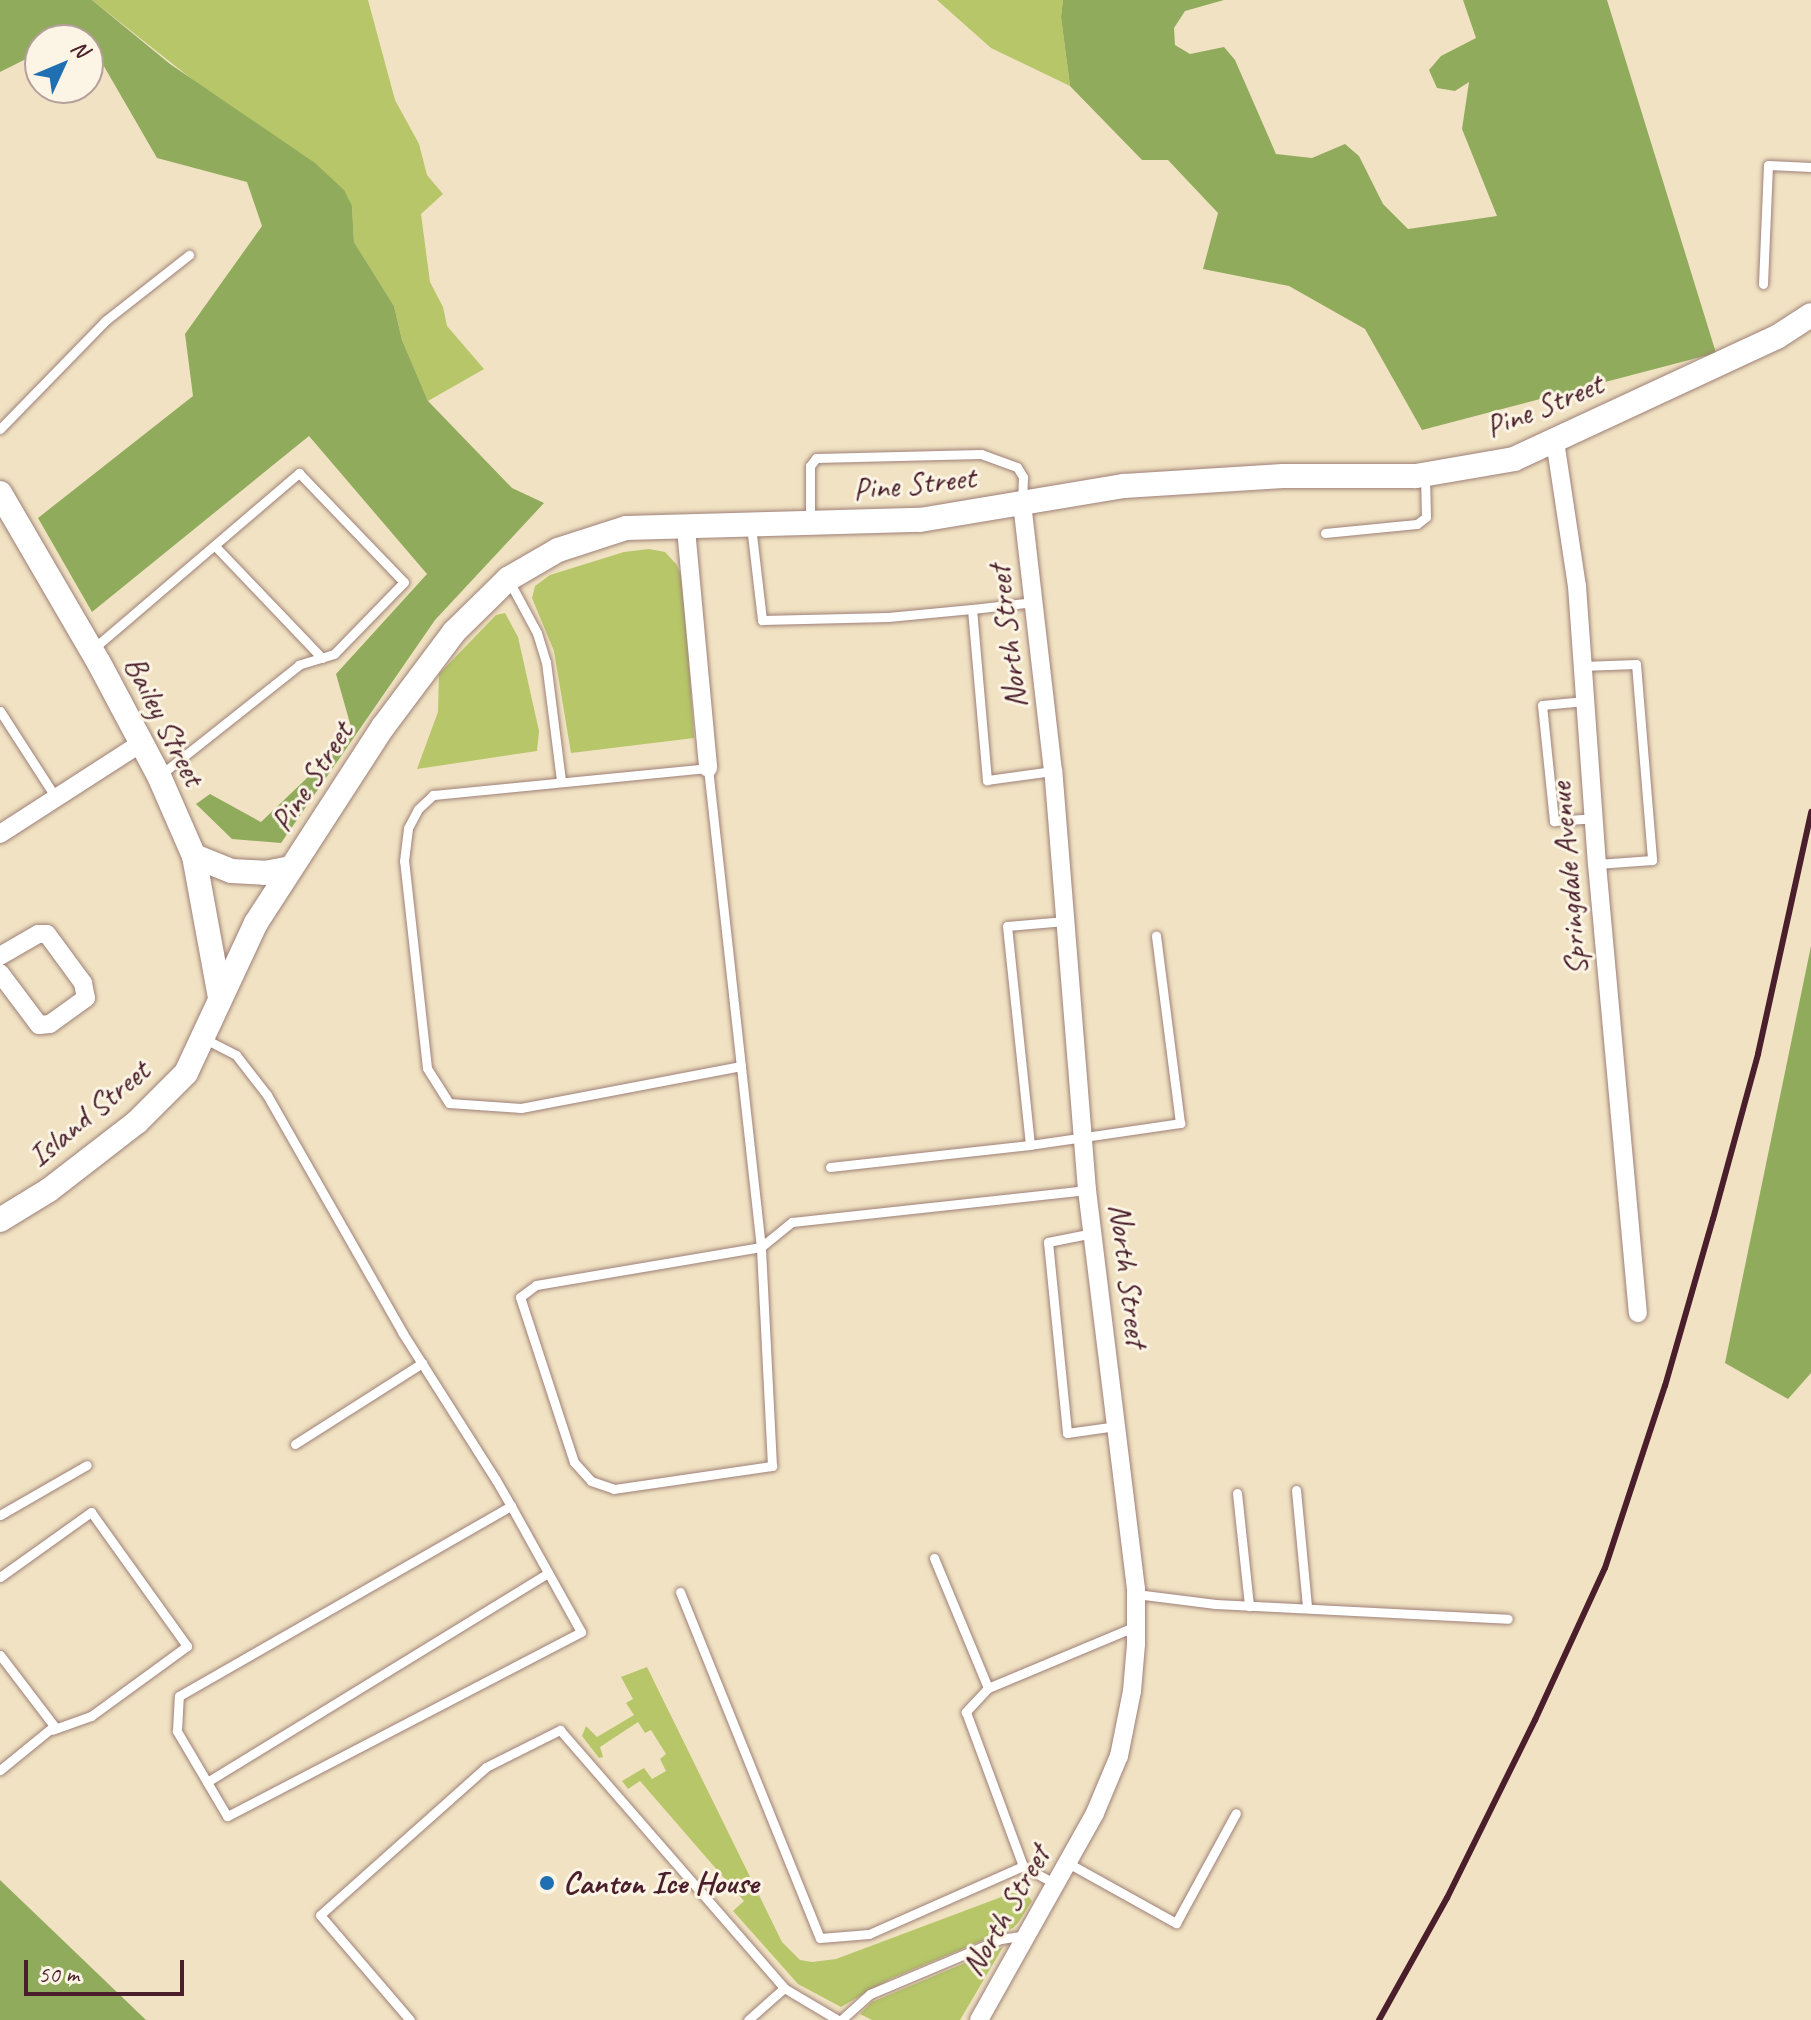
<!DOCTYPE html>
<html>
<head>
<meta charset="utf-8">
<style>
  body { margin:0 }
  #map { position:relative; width:1811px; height:2020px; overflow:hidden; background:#f1e2c3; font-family:Caveat,sans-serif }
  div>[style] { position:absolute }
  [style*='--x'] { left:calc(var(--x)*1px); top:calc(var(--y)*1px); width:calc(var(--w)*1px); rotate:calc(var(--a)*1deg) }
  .green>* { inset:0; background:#b7c669 }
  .forest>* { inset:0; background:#91ab5d }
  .roads { filter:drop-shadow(0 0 2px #9e8077) drop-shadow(0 0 2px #9e8077) }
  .service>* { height:9px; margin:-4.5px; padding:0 4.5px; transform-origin:4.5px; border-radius:4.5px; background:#fff }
  .minor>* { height:18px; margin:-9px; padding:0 9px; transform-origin:9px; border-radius:9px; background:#fff }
  .tertiary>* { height:24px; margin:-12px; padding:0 12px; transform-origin:12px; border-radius:12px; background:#fff }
  .rail>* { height:6px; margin:-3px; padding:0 3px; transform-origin:3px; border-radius:3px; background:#4a1f2b }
  .dots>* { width:22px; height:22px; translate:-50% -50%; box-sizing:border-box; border:4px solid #fcf5e5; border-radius:50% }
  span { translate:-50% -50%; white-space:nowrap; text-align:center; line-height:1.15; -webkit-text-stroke:6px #fcf5e5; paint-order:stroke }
  .street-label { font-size:32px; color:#4a1f2b }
  .poi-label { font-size:32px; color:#4a1f2b; font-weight:700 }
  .left { translate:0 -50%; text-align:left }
  .north { position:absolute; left:24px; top:24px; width:80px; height:80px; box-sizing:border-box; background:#fcf5e5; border:2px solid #b59f9b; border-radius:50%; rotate:46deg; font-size:22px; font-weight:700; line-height:32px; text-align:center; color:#4a1f2b }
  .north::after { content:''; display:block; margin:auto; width:28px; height:36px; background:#1f6fb2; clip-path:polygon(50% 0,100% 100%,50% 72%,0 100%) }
  .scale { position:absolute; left:24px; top:1960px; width:160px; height:36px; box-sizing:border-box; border:4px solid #4a1f2b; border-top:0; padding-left:10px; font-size:24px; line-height:28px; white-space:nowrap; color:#4a1f2b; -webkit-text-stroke:6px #fcf5e5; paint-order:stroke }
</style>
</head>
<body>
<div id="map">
  <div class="green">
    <div style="clip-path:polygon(92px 0,368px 0,395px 100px,419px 144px,427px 175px,443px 194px,421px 214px,430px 282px,443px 307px,447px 326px,484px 369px,428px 401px,402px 340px,394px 306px,354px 242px,352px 206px)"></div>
    <div style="clip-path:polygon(937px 0,1063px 0,1061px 17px,1070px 86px,991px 48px)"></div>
    <div style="clip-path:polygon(649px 549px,665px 552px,677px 565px,684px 584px,694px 738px,571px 753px,554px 651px,532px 598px,535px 586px,550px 575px,624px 552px)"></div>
    <div style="clip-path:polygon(505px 613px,518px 637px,539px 731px,537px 751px,417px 769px,438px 712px,439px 674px,496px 615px)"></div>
    <div style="clip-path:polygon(647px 1667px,782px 1942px,800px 1960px,812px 1962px,836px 1959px,1023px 1889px,1032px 1901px,1018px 1923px,1013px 1928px,890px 1979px,841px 2007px,798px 1984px,733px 1911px,744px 1901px,640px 1781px,628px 1789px,622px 1781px,644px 1768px,652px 1779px,666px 1771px,660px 1759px,666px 1754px,651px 1730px,645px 1733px,638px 1722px,600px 1747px,603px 1757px,599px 1758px,582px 1736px,586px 1726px,597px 1737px,634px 1715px,626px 1703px,633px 1699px,621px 1677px)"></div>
    <div style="clip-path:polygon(1003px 1947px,960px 2020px,872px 2020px,860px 2014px,872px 2002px)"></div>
  </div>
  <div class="forest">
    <div style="clip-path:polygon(0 0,92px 0,170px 64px,315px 163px,344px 190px,352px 206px,354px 242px,394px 306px,402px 340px,428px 401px,512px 488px,544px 503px,435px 620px,281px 843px,232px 839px,196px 804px,210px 794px,261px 822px,353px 734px,336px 674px,427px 574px,309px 436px,92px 612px,38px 518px,193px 396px,185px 334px,262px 226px,247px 182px,157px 158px,83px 30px,63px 40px,40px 40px,40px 52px,0 72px)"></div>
    <div style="clip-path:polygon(1063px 0,1224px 0,1185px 11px,1174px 28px,1175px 45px,1190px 54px,1224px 47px,1235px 60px,1276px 154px,1312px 158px,1345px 144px,1359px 156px,1383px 204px,1408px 229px,1497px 216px,1462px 129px,1469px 82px,1455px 91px,1437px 88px,1429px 70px,1441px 56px,1476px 38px,1463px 0,1607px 0,1716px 353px,1422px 430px,1365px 329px,1289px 286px,1203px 269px,1218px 213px,1168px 160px,1142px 160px,1070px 86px,1061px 17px)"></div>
    <div style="clip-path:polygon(1811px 946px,1811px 1373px,1788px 1399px,1725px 1363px)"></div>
    <div style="clip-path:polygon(0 1880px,146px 2020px,0 2020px)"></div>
  </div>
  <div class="roads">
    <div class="service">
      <div style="--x:1763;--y:284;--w:119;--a:-87.6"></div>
      <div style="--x:1768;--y:165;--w:43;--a:2.7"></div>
      <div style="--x:0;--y:429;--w:151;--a:-45.8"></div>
      <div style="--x:105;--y:321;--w:107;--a:-38.2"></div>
      <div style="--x:810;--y:521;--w:55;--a:-90"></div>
      <div style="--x:810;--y:466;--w:10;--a:-53"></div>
      <div style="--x:816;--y:458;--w:165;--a:-1.4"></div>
      <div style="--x:981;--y:454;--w:38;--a:20"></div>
      <div style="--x:1017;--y:467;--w:12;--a:59"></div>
      <div style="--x:1023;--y:477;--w:26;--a:92"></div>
      <div style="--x:751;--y:526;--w:95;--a:83.3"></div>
      <div style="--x:762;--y:620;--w:126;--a:-1.4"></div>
      <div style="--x:888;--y:617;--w:84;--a:-5.4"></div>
      <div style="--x:1325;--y:533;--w:92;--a:-5.6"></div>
      <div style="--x:1417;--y:524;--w:11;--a:-38"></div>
      <div style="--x:1426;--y:517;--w:40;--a:-91.4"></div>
      <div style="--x:215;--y:546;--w:155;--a:46.3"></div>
      <div style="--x:509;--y:581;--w:59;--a:61.7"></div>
      <div style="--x:537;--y:633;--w:30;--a:73"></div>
      <div style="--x:546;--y:662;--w:120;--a:82.8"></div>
      <div style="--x:1034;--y:602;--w:62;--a:173.6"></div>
      <div style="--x:972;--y:609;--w:172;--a:85"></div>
      <div style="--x:987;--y:780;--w:67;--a:-7.8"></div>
      <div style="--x:94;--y:648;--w:270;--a:-40.5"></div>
      <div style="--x:299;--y:473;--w:151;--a:46.1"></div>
      <div style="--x:404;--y:582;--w:100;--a:134.2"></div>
      <div style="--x:334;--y:654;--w:37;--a:163"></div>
      <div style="--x:299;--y:665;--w:179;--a:141.6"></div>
      <div style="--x:1582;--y:666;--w:54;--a:-2.1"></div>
      <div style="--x:1636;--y:664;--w:197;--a:85.3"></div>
      <div style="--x:1652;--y:860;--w:55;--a:175.8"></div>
      <div style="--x:1585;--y:701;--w:43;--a:174.7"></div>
      <div style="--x:1542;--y:705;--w:117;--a:84.1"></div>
      <div style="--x:1554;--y:821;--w:39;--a:-4"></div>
      <div style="--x:0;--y:711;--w:103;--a:57.2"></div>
      <div style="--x:1065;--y:921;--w:58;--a:175.1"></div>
      <div style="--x:1007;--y:926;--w:220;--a:84"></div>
      <div style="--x:1030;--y:1145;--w:152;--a:-8.3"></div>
      <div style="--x:1180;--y:1123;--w:189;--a:-97.3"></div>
      <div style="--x:205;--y:1039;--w:35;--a:27"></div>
      <div style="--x:236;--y:1055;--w:51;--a:52.2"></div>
      <div style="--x:267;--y:1095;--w:273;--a:60.3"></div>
      <div style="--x:402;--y:1332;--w:175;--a:57.6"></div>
      <div style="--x:496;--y:1480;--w:30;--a:60"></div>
      <div style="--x:511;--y:1506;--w:144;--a:60.9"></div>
      <div style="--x:581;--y:1632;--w:399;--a:152.5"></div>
      <div style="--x:227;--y:1816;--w:99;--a:-120.5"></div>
      <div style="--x:177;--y:1731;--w:35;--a:-87"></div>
      <div style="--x:179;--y:1696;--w:383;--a:-29.8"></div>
      <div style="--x:741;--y:1066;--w:224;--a:169.2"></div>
      <div style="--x:521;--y:1108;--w:72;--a:-176"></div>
      <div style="--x:449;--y:1103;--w:41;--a:-122.2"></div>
      <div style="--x:427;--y:1068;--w:208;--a:-96.3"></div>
      <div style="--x:404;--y:861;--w:33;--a:-83"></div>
      <div style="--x:408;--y:828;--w:21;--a:-62"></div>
      <div style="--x:418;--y:809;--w:21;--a:-43"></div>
      <div style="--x:433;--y:795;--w:276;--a:-5.6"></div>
      <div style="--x:708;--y:768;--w:482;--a:83.7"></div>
      <div style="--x:761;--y:1247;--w:228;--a:170.4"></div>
      <div style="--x:536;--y:1285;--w:20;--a:143"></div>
      <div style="--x:520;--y:1297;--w:174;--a:71.9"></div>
      <div style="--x:574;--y:1462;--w:25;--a:48"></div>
      <div style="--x:591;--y:1481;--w:24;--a:19"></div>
      <div style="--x:614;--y:1489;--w:160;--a:-8.3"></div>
      <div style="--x:772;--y:1466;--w:219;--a:-92.9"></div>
      <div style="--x:761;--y:1247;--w:40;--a:-39"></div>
      <div style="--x:792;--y:1222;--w:297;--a:-6.2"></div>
      <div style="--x:830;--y:1167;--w:201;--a:-6.3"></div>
      <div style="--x:1093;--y:1233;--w:46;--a:168.7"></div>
      <div style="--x:1048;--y:1242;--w:192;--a:84.3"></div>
      <div style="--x:1067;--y:1433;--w:49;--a:-8.1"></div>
      <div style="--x:295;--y:1444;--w:151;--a:-32.5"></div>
      <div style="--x:1296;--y:1490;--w:118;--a:84.6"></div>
      <div style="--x:1237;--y:1493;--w:114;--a:83.9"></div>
      <div style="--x:0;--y:1515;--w:100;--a:-29.9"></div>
      <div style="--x:934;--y:1558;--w:141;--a:67.4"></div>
      <div style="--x:988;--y:1688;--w:160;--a:-22.7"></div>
      <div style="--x:0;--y:1577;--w:112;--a:-35.5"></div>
      <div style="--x:91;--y:1512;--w:165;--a:54.4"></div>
      <div style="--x:187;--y:1646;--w:119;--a:143.9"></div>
      <div style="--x:91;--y:1716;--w:41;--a:160.3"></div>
      <div style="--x:680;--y:1592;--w:373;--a:68"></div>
      <div style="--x:820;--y:1938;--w:49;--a:-4.7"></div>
      <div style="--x:869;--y:1934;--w:168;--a:-23.8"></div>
      <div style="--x:1136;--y:1594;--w:80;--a:7.2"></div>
      <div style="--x:1215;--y:1604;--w:293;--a:2.9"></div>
      <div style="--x:0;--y:1655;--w:89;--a:52.7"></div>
      <div style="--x:54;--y:1726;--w:70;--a:140.8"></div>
      <div style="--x:988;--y:1688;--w:33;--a:133"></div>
      <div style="--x:966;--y:1712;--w:164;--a:69.7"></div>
      <div style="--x:1023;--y:1866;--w:39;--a:29"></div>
      <div style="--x:207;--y:1782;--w:400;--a:-31.5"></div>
      <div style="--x:1068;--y:1863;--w:124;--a:29.1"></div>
      <div style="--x:1176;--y:1923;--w:125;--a:-61.4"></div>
      <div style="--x:410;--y:2020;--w:138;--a:-130.6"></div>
      <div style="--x:320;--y:1915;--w:222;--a:-41.7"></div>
      <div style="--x:486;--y:1767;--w:83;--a:-26.6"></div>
      <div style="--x:560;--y:1730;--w:342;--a:49"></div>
      <div style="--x:784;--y:1988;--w:63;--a:30.7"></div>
      <div style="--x:748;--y:2020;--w:48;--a:-41.6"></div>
      <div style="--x:841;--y:2020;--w:39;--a:-42"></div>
      <div style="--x:870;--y:1994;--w:142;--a:-22.8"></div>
      <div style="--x:1001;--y:1939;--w:25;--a:-9"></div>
    </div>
    <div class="minor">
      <div style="--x:1555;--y:441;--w:147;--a:81.4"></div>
      <div style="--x:1577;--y:586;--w:279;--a:85.9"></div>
      <div style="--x:1597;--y:864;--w:451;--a:84.8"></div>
      <div style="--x:686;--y:529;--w:240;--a:84.7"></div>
      <div style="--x:0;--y:834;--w:168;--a:-32.8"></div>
      <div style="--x:0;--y:956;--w:44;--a:-30.1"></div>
      <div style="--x:38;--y:934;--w:9;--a:0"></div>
      <div style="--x:47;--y:934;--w:61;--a:53.7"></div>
      <div style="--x:83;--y:983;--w:15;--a:79"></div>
      <div style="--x:86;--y:998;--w:44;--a:144.2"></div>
      <div style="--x:50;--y:1024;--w:11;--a:175"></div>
      <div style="--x:39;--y:1025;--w:65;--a:-126.9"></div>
      <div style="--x:979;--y:2020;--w:237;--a:-60.7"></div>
      <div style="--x:1095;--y:1813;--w:62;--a:-67.2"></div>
      <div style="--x:1119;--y:1756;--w:66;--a:-78.7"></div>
      <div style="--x:1132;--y:1691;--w:47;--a:-85.1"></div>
      <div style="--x:1136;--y:1644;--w:55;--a:-90"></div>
      <div style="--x:1136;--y:1589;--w:402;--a:-97"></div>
      <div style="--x:1087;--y:1190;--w:420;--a:-94.6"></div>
      <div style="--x:1053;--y:771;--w:270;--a:-96.6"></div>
    </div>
    <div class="tertiary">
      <div style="--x:0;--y:493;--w:197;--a:59.8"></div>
      <div style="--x:99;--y:663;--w:128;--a:62"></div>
      <div style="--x:159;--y:776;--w:87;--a:66.4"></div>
      <div style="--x:194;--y:856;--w:143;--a:79.6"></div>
      <div style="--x:194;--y:856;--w:40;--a:22"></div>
      <div style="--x:231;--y:871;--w:34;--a:3"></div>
      <div style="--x:265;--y:873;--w:25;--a:-11"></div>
      <div style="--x:0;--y:1220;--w:57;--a:-31.5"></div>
      <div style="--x:49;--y:1190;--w:111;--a:-37.7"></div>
      <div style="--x:137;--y:1122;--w:69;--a:-45"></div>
      <div style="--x:186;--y:1073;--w:166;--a:-65"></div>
      <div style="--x:256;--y:923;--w:234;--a:-57.1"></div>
      <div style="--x:383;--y:727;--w:119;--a:-53.2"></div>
      <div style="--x:454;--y:632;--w:76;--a:-44.5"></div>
      <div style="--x:508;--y:579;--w:58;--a:-30.1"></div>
      <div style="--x:558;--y:550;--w:71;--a:-17.9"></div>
      <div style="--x:626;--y:528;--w:294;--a:-1.6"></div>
      <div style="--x:920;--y:520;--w:207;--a:-9.5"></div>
      <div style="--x:1124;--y:486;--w:159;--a:-3.6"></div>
      <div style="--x:1283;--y:476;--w:133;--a:0"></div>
      <div style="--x:1416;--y:476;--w:99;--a:-9.8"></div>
      <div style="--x:1514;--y:459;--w:290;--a:-24.9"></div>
      <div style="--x:1777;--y:337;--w:40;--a:-32.9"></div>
    </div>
  </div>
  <div class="rail">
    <div style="--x:1379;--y:2020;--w:140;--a:-60.9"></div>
    <div style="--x:1447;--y:1898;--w:199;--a:-63.7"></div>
    <div style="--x:1535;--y:1720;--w:167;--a:-65.3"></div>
    <div style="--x:1605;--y:1568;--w:192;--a:-71.8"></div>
    <div style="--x:1665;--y:1386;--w:174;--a:-74"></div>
    <div style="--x:1713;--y:1219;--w:171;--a:-74.7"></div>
    <div style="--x:1758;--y:1054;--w:248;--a:-77.6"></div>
  </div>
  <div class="dots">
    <div style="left:547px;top:1883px;background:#1f6fb2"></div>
  </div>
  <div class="street-label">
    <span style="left:1544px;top:406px;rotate:-22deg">Pine Street</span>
    <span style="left:914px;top:484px;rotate:-6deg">Pine Street</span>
    <span style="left:1008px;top:637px;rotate:-97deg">North Street</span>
    <span style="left:164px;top:721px;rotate:63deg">Bailey Street</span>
    <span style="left:312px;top:777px;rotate:-57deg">Pine Street</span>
    <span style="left:1569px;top:879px;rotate:-95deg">Springdale Avenue</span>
    <span style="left:89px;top:1114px;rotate:-40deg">Island Street</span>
    <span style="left:1128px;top:1275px;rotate:83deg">North Street</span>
    <span style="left:1006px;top:1911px;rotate:-60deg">North Street</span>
  </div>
  <div class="poi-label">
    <span class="left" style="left:563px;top:1883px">Canton Ice House</span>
  </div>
  <div class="north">N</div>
  <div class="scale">50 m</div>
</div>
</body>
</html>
